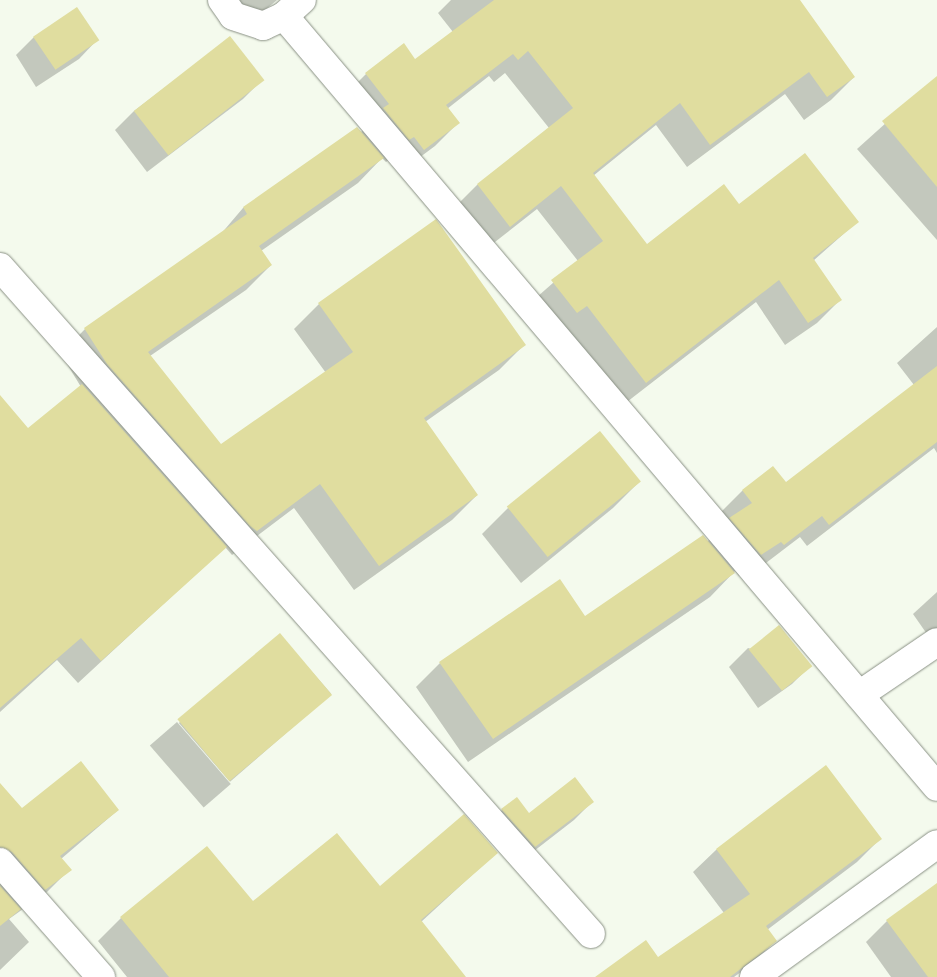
<!DOCTYPE html>
<html>
<head>
<meta charset="utf-8">
<style>
  body { margin:0 }
  #map { position:relative; width:937px; height:977px; overflow:hidden; background:#f4faed; font-family:"Titillium Web",sans-serif }
  div>[style] { position:absolute }
  [style*='--x'] { left:calc(var(--x)*1px); top:calc(var(--y)*1px); width:calc(var(--w)*1px); rotate:calc(var(--a)*1deg) }
  .shadow>* { inset:0; background:#0003; transform-origin:0 0 }
  .building>* { inset:0; background:#e0dd9f; transform-origin:0 0 }
  .roads { filter:drop-shadow(0 0 1px #8a9185) drop-shadow(0 0 1px #8a9185) }
  .minor>* { height:28px; margin:-14px; padding:0 14px; transform-origin:14px; border-radius:14px; background:#fff }
  span { translate:-50% -50%; white-space:nowrap; text-align:center; line-height:1.15; -webkit-text-stroke:4px #fff; paint-order:stroke }
</style>
</head>
<body>
<div id="map">
  <div class="shadow">
    <div style="clip-path:polygon(228px 0,277px 0,248px 24px)"></div>
    <div style="clip-path:polygon(451px 0,798px 0,854px 77px,831px 100px,804px 120px,785px 94px,687px 167px,656px 125px,593px 176px,647px 245px,739px 206px,857px 222px,813px 261px,840px 300px,817px 323px,785px 345px,756px 302px,623px 405px,529px 304px,578px 261px,537px 209px,486px 249px,454px 208px,477px 185px,549px 128px,505px 73px,494px 82px,489px 76px,447px 109px,458px 123px,435px 146px,400px 172px,390px 159px,386px 162px,382px 158px,358px 183px,261px 251px,271px 265px,246px 290px,150px 356px,221px 446px,326px 373px,294px 329px,319px 304px,435px 221px,524px 345px,499px 370px,425px 422px,477px 495px,452px 520px,354px 590px,294px 508px,232px 555px,225px 547px,78px 683px,57px 660px,0 712px,0 397px,28px 430px,81px 387px,61px 354px,85px 329px,220px 235px,243px 208px,357px 128px,361px 132px,366px 127px,343px 97px,366px 74px,415px 60px,453px 32px,438px 13px)"></div>
    <div style="clip-path:polygon(34px 37px,97px 40px,79px 59px,36px 87px,16px 55px)"></div>
    <div style="clip-path:polygon(230px 38px,262px 80px,243px 99px,147px 172px,115px 130px,134px 111px)"></div>
    <div style="clip-path:polygon(937px 77px,937px 240px,857px 149px)"></div>
    <div style="clip-path:polygon(937px 327px,937px 453px,934px 448px,807px 546px,800px 537px,762px 566px,760px 562px,739px 576px,735px 571px,710px 597px,468px 762px,416px 687px,440px 663px,585px 618px,707px 542px,728px 521px,721px 512px,742px 491px,773px 468px,785px 484px,914px 385px,897px 363px)"></div>
    <div style="clip-path:polygon(640px 481px,613px 508px,521px 583px,482px 534px,508px 508px)"></div>
    <div style="clip-path:polygon(937px 592px,937px 646px,936px 647px,913px 614px)"></div>
    <div style="left:280px;top:635px;width:78px;height:134px;rotate:49deg"></div>
    <div style="clip-path:polygon(748px 648px,810px 666px,792px 684px,758px 708px,729px 667px)"></div>
    <div style="left:177px;top:722px;width:82px;height:36px;rotate:49deg"></div>
    <div style="clip-path:polygon(826px 767px,880px 839px,857px 862px,767px 930px,775px 941px,752px 964px,734px 977px,597px 977px,658px 959px,724px 913px,693px 872px,716px 850px)"></div>
    <div style="clip-path:polygon(0 785px,22px 810px,118px 810px,61px 859px,70px 869px,47px 892px,9px 919px,29px 942px,0 970px)"></div>
    <div style="clip-path:polygon(592px 802px,574px 820px,516px 865px,483px 828px,502px 810px,529px 815px)"></div>
    <div style="clip-path:polygon(496px 853px,421px 922px,465px 977px,127px 977px,98px 941px,121px 918px,380px 888px)"></div>
    <div style="clip-path:polygon(937px 886px,937px 977px,891px 977px,866px 942px,887px 921px)"></div>
  </div>
  <div class="building">
    <div style="clip-path:polygon(494px 0,800px 0,855px 77px,827px 97px,809px 72px,710px 145px,680px 103px,593px 173px,647px 244px,724px 184px,739px 204px,805px 153px,859px 222px,813px 258px,842px 300px,808px 323px,779px 280px,646px 383px,587px 306px,577px 313px,551px 280px,603px 241px,561px 186px,510px 227px,477px 184px,573px 108px,528px 51px,518px 60px,513px 54px,446px 105px,460px 123px,424px 150px,414px 137px,409px 140px,383px 108px,389px 104px,365px 73px,404px 43px,415px 59px)"></div>
    <div style="left:77px;top:7px;width:40px;height:53px;rotate:56deg"></div>
    <div style="left:230px;top:36px;width:56px;height:122px;rotate:52deg"></div>
    <div style="clip-path:polygon(937px 76px,937px 187px,882px 121px)"></div>
    <div style="clip-path:polygon(357px 127px,384px 158px,259px 246px,272px 265px,148px 352px,221px 444px,353px 352px,318px 303px,436px 219px,526px 345px,424px 418px,478px 495px,379px 566px,320px 484px,257px 531px,250px 526px,107px 364px,84px 328px,247px 214px,243px 207px)"></div>
    <div style="clip-path:polygon(937px 366px,937px 442px,829px 525px,822px 516px,784px 545px,781px 542px,761px 555px,729px 518px,752px 503px,742px 490px,773px 466px,786px 482px)"></div>
    <div style="clip-path:polygon(82px 384px,227px 547px,101px 661px,81px 638px,0 708px,0 395px,28px 428px)"></div>
    <div style="left:600px;top:431px;width:65px;height:120px;rotate:51deg"></div>
    <div style="clip-path:polygon(703px 535px,735px 573px,493px 739px,439px 662px,560px 579px,585px 616px)"></div>
    <div style="left:779px;top:625px;width:53px;height:39px;rotate:51deg"></div>
    <div style="left:280px;top:633px;width:81px;height:134px;rotate:50deg"></div>
    <div style="clip-path:polygon(81px 761px,119px 810px,60px 856px,72px 870px,45px 890px,12px 852px,0 847px,0 783px,22px 808px)"></div>
    <div style="clip-path:polygon(826px 765px,882px 839px,766px 926px,777px 941px,730px 977px,595px 977px,646px 940px,658px 957px,750px 894px,716px 849px)"></div>
    <div style="clip-path:polygon(575px 777px,594px 802px,535px 847px,501px 809px,517px 797px,529px 813px)"></div>
    <div style="clip-path:polygon(464px 814px,498px 853px,421px 920px,466px 977px,169px 977px,120px 917px,207px 846px,253px 901px,337px 833px,380px 886px)"></div>
    <div style="clip-path:polygon(937px 883px,937px 977px,928px 977px,886px 920px)"></div>
    <div style="clip-path:polygon(0 886px,21px 909px,0 926px)"></div>
  </div>
  <div class="roads">
    <div class="minor">
      <div style="--x:222;--y:0;--w:19;--a:55"></div>
      <div style="--x:233;--y:16;--w:32;--a:18"></div>
      <div style="--x:263;--y:26;--w:23;--a:-25"></div>
      <div style="--x:284;--y:16;--w:24;--a:-42"></div>
      <div style="--x:284;--y:16;--w:1010;--a:49.74"></div>
      <div style="--x:0;--y:267;--w:891;--a:48.46"></div>
      <div style="--x:859;--y:695;--w:94;--a:-34.2"></div>
      <div style="--x:0;--y:862;--w:153;--a:48.7"></div>
      <div style="--x:754;--y:977;--w:226;--a:-36"></div>
    </div>
  </div>
</div>
</body>
</html>
